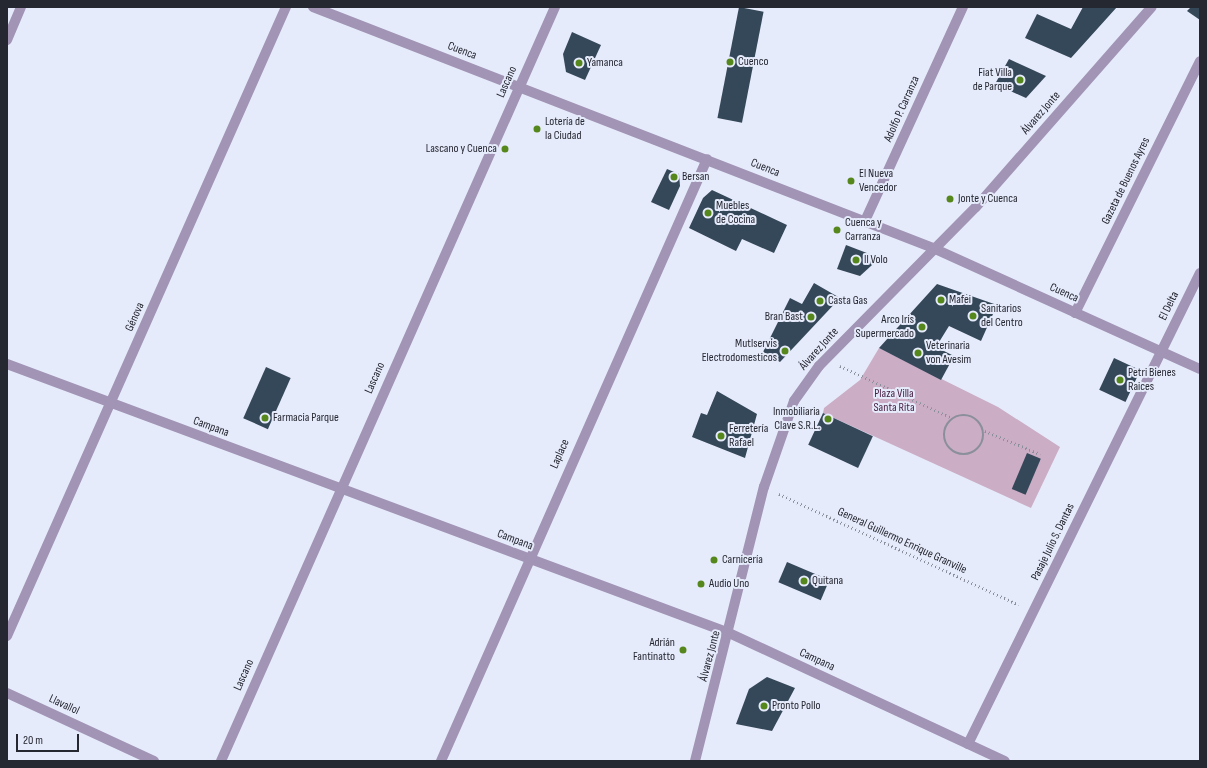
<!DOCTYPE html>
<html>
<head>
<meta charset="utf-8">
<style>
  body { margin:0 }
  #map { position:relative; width:1207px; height:768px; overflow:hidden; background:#e6ebfb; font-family:"Sofia Sans Condensed",sans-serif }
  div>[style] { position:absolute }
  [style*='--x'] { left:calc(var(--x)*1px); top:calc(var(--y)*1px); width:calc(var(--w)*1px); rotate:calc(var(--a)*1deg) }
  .green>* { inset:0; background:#cbadc6 }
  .building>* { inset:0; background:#354859; transform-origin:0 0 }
  .path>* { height:2.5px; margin-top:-1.25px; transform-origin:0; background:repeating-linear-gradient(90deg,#8b8f9c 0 1px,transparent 0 4px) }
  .path>.ring { margin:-1.25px; padding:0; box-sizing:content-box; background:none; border:2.5px solid #8b8f9c; border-radius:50% }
  .minor>* { height:10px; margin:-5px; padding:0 5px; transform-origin:5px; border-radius:5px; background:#a194b5 }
  .dots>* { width:11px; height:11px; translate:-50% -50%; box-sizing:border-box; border:2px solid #e6ebfb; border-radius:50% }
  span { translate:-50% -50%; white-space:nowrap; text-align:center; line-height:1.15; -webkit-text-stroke:4px #e6ebfb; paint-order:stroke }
  .street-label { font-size:12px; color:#252731 }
  .poi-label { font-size:12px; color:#252731 }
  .left { translate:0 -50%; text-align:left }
  .right { translate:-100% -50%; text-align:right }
  .park-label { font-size:12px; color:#431b3e }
  .frame { position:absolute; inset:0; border:8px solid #252731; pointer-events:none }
  .scale { position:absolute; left:16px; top:734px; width:63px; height:18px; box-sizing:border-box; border:2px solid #252731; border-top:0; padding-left:5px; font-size:12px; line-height:14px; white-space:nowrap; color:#252731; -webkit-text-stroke:3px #e6ebfb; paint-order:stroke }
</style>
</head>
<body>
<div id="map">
  <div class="green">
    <div style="clip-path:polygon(879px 348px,998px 407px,1060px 447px,1031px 508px,823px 413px,824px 408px,860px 380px)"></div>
  </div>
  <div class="building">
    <div style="left:739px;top:7px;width:25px;height:113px;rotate:11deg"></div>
    <div style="clip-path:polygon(1083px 7px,1117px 7px,1071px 58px,1025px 38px,1037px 14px,1071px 29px)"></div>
    <div style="clip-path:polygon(1191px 7px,1200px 7px,1200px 20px,1187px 11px)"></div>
    <div style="clip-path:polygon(572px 32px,601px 45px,585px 80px,566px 72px,563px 54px)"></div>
    <div style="clip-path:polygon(1009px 59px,1046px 76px,1026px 98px,995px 84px)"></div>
    <div style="clip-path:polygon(667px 169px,679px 174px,680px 186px,669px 210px,651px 202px)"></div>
    <div style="clip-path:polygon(712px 190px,787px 225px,774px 253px,742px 239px,736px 251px,689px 228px,703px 198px)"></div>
    <div style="clip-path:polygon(846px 245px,872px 255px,872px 265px,860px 276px,837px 269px)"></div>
    <div style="clip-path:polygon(814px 283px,840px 298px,780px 362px,763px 352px,790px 298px,802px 304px)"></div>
    <div style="clip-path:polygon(937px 284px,997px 305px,981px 341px,949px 326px,936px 347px,954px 356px,941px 380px,879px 348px)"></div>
    <div style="left:1114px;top:358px;width:29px;height:35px;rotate:25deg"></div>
    <div style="left:266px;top:367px;width:27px;height:56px;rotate:24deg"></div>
    <div style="clip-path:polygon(717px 391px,757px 414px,745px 458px,692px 437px,701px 413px,707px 415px)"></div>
    <div style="left:823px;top:413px;width:55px;height:35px;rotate:25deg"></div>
    <div style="left:1027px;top:453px;width:15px;height:39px;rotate:23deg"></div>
    <div style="left:787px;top:562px;width:46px;height:22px;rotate:23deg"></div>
    <div style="clip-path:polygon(767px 677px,795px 688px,772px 731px,736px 724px,749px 689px)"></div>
  </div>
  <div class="path">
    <div style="--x:840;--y:366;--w:123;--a:24.9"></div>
    <div class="ring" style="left:944px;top:415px;width:37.5px;height:37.5px"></div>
    <div style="--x:985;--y:431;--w:60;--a:22.7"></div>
    <div style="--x:779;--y:494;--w:264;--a:24.8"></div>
  </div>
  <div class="minor">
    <div style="--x:313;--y:7;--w:665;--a:21.24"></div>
    <div style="--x:933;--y:248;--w:293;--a:24.4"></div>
    <div style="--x:7;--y:40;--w:36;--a:-67"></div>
    <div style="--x:864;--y:223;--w:238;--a:-65.4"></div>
    <div style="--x:1075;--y:313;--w:281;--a:-63.6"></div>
    <div style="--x:7;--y:364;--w:770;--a:20.43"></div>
    <div style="--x:729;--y:633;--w:304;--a:24.9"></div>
    <div style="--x:7;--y:636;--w:688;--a:-66.08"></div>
    <div style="--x:7;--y:693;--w:162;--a:24.8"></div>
    <div style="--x:968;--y:744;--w:525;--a:-63.78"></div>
    <div style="--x:221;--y:761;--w:825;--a:-66.11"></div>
    <div style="--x:441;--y:761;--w:658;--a:-66.16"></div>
    <div style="--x:695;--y:761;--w:283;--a:-75.9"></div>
    <div style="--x:764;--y:487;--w:91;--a:-70.8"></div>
    <div style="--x:794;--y:401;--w:43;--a:-54.5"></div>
    <div style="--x:819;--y:366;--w:223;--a:-45.4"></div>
    <div style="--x:976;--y:207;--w:266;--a:-48.7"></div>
  </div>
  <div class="dots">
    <div style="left:730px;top:62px;background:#55871d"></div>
    <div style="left:579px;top:63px;background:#55871d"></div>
    <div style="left:1020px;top:80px;background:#55871d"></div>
    <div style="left:537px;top:129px;background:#55871d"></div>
    <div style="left:505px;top:149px;background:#55871d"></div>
    <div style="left:674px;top:177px;background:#55871d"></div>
    <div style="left:851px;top:181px;background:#55871d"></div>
    <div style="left:950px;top:199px;background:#55871d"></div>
    <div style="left:708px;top:213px;background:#55871d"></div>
    <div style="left:837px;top:230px;background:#55871d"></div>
    <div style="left:856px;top:260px;background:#55871d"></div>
    <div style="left:941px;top:300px;background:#55871d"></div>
    <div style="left:820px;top:301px;background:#55871d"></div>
    <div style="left:973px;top:316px;background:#55871d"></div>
    <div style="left:811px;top:317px;background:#55871d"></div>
    <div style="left:922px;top:327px;background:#55871d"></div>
    <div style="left:785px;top:351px;background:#55871d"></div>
    <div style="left:918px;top:353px;background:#55871d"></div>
    <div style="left:1120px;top:380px;background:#55871d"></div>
    <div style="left:265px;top:418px;background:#55871d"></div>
    <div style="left:828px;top:419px;background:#55871d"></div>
    <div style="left:721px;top:436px;background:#55871d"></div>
    <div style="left:714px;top:560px;background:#55871d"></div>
    <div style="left:804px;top:581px;background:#55871d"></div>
    <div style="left:701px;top:584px;background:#55871d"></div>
    <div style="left:683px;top:650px;background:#55871d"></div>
    <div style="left:764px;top:706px;background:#55871d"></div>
  </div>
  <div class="street-label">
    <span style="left:462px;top:51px;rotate:21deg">Cuenca</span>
    <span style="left:507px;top:82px;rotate:-66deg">Lascano</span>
    <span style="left:902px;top:109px;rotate:-66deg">Adolfo P. Carranza</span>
    <span style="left:1041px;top:113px;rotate:-49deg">Álvarez Jonte</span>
    <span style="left:765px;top:168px;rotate:22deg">Cuenca</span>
    <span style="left:1126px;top:181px;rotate:-64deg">Gazeta de Buenos Ayres</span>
    <span style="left:1064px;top:293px;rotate:24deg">Cuenca</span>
    <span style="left:1169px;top:306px;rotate:-64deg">El Delta</span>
    <span style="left:135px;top:317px;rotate:-66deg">Génova</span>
    <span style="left:819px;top:349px;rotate:-48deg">Álvarez Jonte</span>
    <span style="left:375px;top:378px;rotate:-66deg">Lascano</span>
    <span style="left:211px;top:427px;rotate:20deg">Campana</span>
    <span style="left:560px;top:454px;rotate:-66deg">Laplace</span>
    <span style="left:515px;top:540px;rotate:21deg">Campana</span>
    <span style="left:902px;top:541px;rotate:25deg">General Guillermo Enrique Granville</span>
    <span style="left:1053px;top:542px;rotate:-64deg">Pasaje Julio S. Dantas</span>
    <span style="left:710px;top:656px;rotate:-75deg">Álvarez Jonte</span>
    <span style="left:817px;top:660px;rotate:25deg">Campana</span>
    <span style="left:244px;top:675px;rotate:-66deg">Lascano</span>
    <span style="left:64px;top:705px;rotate:25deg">Llavallol</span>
  </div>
  <div class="poi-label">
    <span class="left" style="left:738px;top:62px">Cuenco</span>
    <span class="left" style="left:587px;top:63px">Yamanca</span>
    <span class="right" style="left:1012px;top:80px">Fiat Villa<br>de Parque</span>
    <span class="left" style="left:545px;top:129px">Lotería de<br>la Ciudad</span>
    <span class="right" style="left:497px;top:149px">Lascano y Cuenca</span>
    <span class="left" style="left:859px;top:181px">El Nueva<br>Vencedor</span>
    <span class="left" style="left:682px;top:177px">Bersan</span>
    <span class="left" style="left:958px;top:199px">Jonte y Cuenca</span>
    <span class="left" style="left:716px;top:213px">Muebles<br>de Cocina</span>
    <span class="left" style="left:845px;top:230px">Cuenca y<br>Carranza</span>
    <span class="left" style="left:864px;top:260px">Il Volo</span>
    <span class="left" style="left:949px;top:300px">Mafei</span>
    <span class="left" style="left:828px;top:301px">Casta Gas</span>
    <span class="left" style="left:981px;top:316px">Sanitarios<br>del Centro</span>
    <span class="right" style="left:803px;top:317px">Bran Bast</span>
    <span class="right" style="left:914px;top:327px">Arco Iris<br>Supermercado</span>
    <span class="right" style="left:777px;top:351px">Mutlservis<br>Electrodomesticos</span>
    <span class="left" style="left:926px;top:353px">Veterinaria<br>von Avesim</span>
    <span class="left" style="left:1128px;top:380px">Petri Bienes<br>Raices</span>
    <span class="right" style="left:820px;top:419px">Inmobiliaria<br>Clave S.R.L.</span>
    <span class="left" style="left:273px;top:418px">Farmacia Parque</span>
    <span class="left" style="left:729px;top:436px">Ferretería<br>Rafael</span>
    <span class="left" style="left:722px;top:560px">Carnicería</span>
    <span class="left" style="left:812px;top:581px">Quitana</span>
    <span class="left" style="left:709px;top:584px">Audio Uno</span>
    <span class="right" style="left:675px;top:650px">Adrián<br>Fantinatto</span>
    <span class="left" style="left:772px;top:706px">Pronto Pollo</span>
  </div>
  <div class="park-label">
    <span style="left:894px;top:401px">Plaza Villa<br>Santa Rita</span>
  </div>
  <div class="frame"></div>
  <div class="scale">20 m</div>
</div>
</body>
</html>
